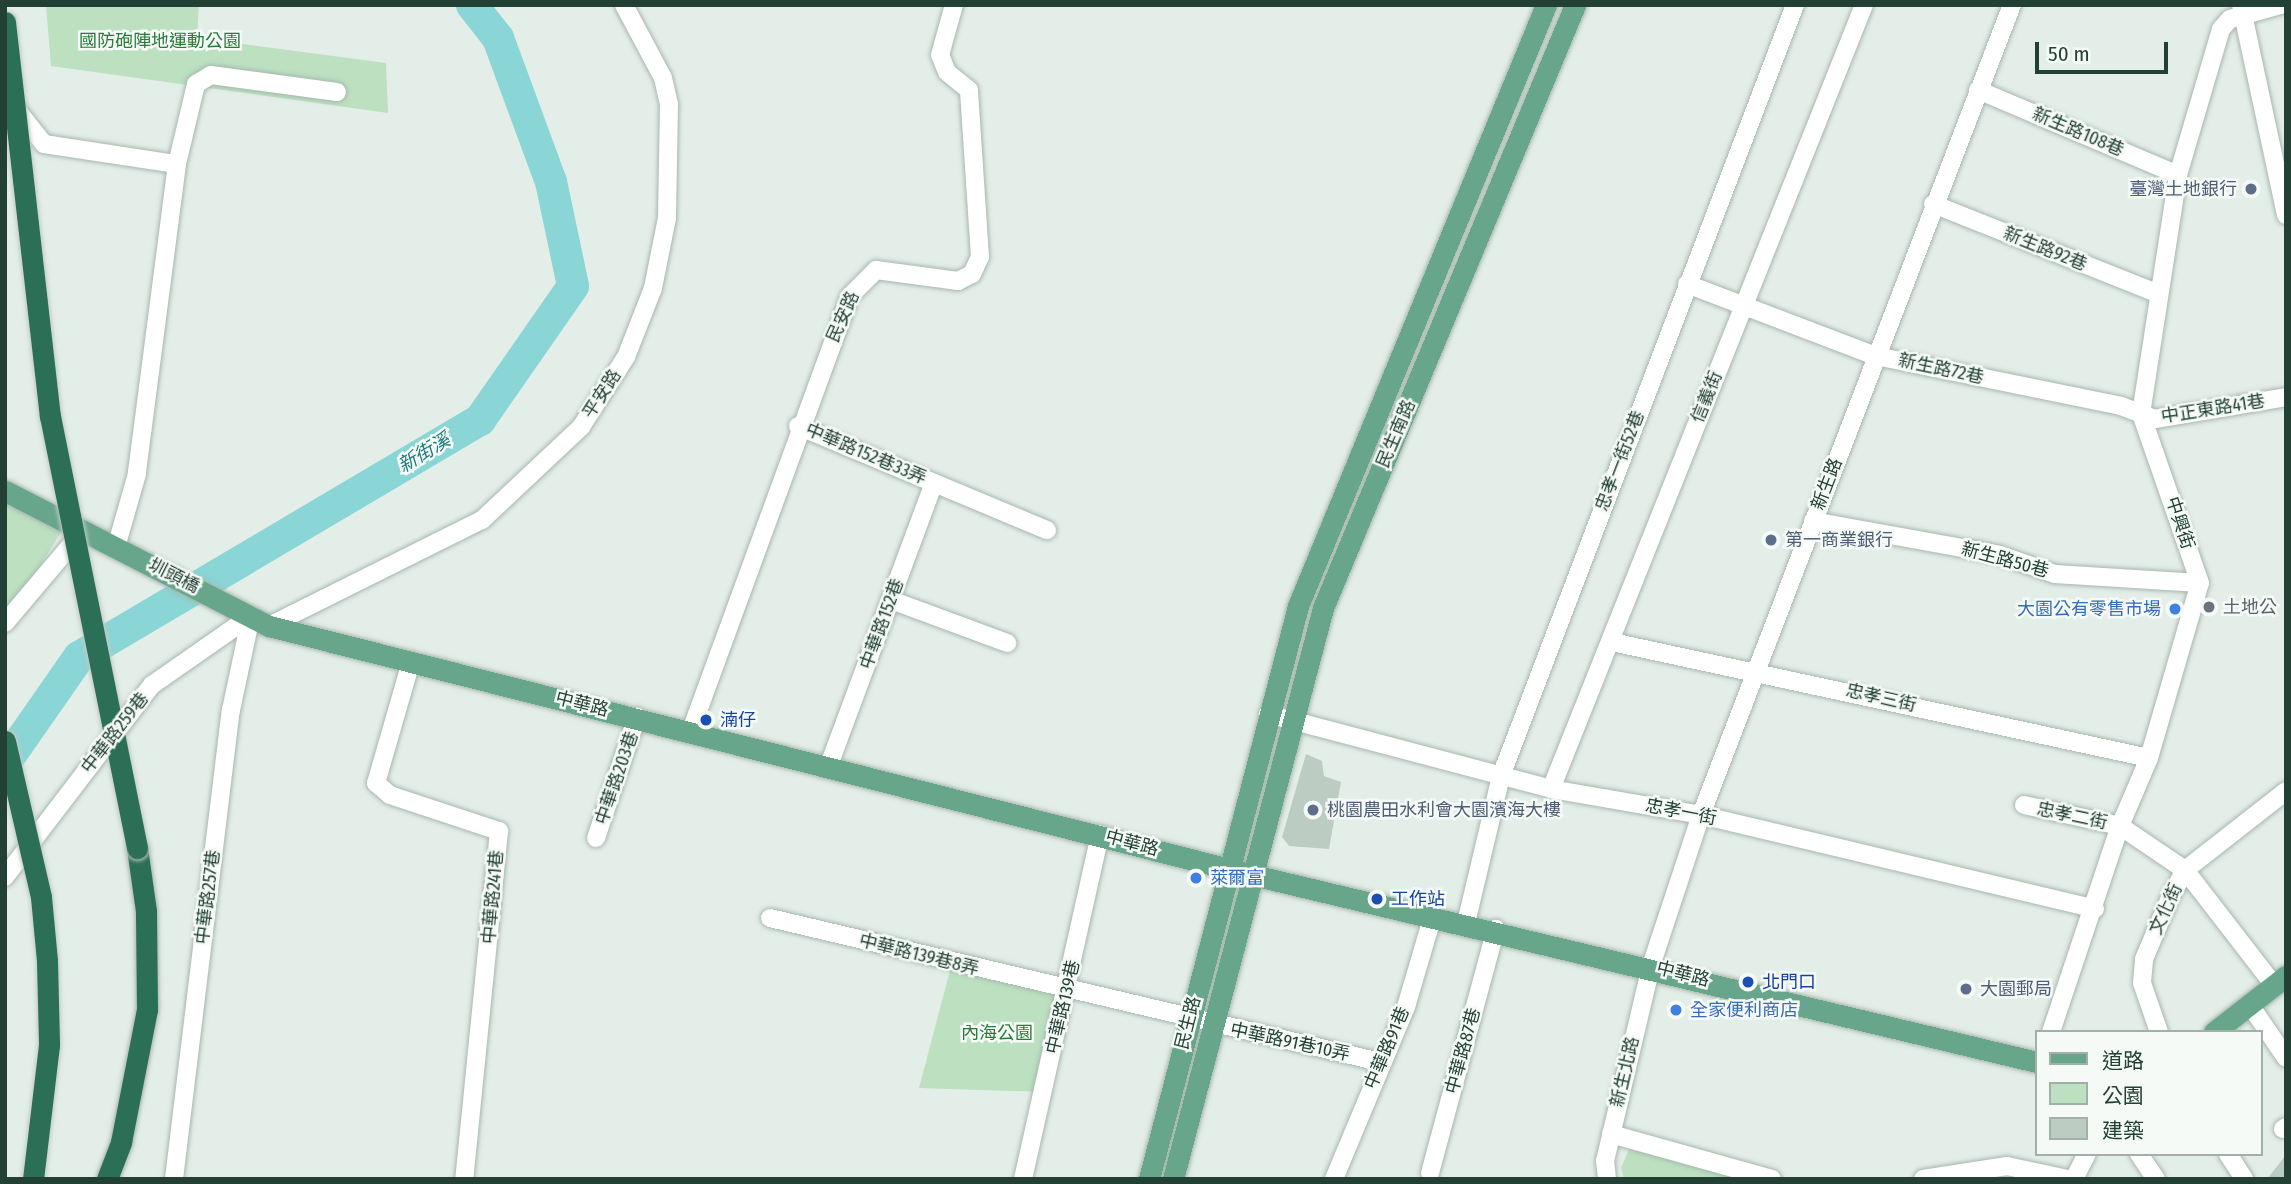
<!DOCTYPE html>
<html>
<head>
<meta charset="utf-8">
<style>
  body { margin:0 }
  #map { position:relative; width:2291px; height:1184px; overflow:hidden; background:#e4eee8; font-family:"Fira Sans Condensed","Noto Sans TC",sans-serif }
  div>[style] { position:absolute }
  [style*='--x'] { left:calc(var(--x)*1px); top:calc(var(--y)*1px); width:calc(var(--w)*1px); rotate:calc(var(--a)*1deg) }
  .green>* { inset:0; background:#bce0c0 }
  .river>* { height:32px; margin:-16px; padding:0 16px; transform-origin:16px; border-radius:16px; background:#8ad5d5 }
  .building>* { inset:0; background:#bcccc3 }
  .roads { filter:drop-shadow(0 0 2px #a6b7ae) drop-shadow(0 0 2px #a6b7ae) }
  .minor>* { height:18px; margin:-9px; padding:0 9px; transform-origin:9px; border-radius:9px; background:#fff }
  .major>* { height:21px; margin:-10.5px; padding:0 10.5px; transform-origin:10.5px; border-radius:10.5px; background:#67a68b }
  .highway>* { height:21px; margin:-10.5px; padding:0 10.5px; transform-origin:10.5px; border-radius:10.5px; background:#2c6f57 }
  .bridges { filter:drop-shadow(0 0 2px #c1cac6) drop-shadow(0 0 2px #c1cac6) }
  .highway-bridge>* { height:21px; margin:-10.5px; padding:0 10.5px; transform-origin:10.5px; border-radius:10.5px; background:#2c6f57 }
  .dots>* { width:19px; height:19px; translate:-50% -50%; box-sizing:border-box; border:4px solid #f5faf7; border-radius:50% }
  span { translate:-50% -50%; white-space:nowrap; text-align:center; line-height:1.15; -webkit-text-stroke:5px #f5faf7; paint-order:stroke }
  .park-label { font-size:18px; color:#2a7a3c }
  .street-label { font-size:18px; color:#224134 }
  .service-label { font-size:18px; color:#4e5e75 }
  .right { translate:-100% -50%; text-align:right }
  .left { translate:0 -50%; text-align:left }
  .worship-label { font-size:18px; color:#5b616d }
  .shop-label { font-size:18px; color:#366cbe }
  .transit-label { font-size:18px; color:#164399 }
  .water-label { font-size:19px; color:#197a7b; font-style:italic }
  .frame { position:absolute; inset:0; border:7px solid #224134; pointer-events:none }
  .legend { position:absolute; left:2035px; top:1030px; width:228px; height:126px; box-sizing:border-box; background:#f5faf7; border:2px solid #a1b0a9; margin:0; padding:9px 12px; list-style:none; font-size:21px; color:#224134 }
  .legend li { display:flex; align-items:center; gap:14px; height:35px }
  .legend b { width:35px; border:2px solid #a1b0a9 }
  .scale { position:absolute; left:2035px; top:42px; width:133px; height:32px; box-sizing:border-box; border:4px solid #224134; border-top:0; padding-left:9px; font-size:21px; line-height:24px; white-space:nowrap; color:#224134; -webkit-text-stroke:5px #f5faf7; paint-order:stroke }
</style>
</head>
<body>
<div id="map">
  <div class="green">
    <div style="clip-path:polygon(46px 5px,199px 5px,197px 38px,386px 63px,388px 113px,51px 66px)"></div>
    <div style="clip-path:polygon(5px 504px,61px 532px,5px 623px)"></div>
    <div style="clip-path:polygon(952px 963px,1068px 992px,1044px 1092px,919px 1088px)"></div>
    <div style="clip-path:polygon(1630px 1147px,1761px 1179px,1624px 1179px,1621px 1168px)"></div>
  </div>
  <div class="river">
    <div style="--x:5;--y:763;--w:129;--a:-55.1"></div>
    <div style="--x:79;--y:657;--w:466;--a:-30.6"></div>
    <div style="--x:480;--y:420;--w:163;--a:-55.2"></div>
    <div style="--x:573;--y:286;--w:106;--a:-101.9"></div>
    <div style="--x:551;--y:182;--w:153;--a:-110.2"></div>
    <div style="--x:498;--y:38;--w:42;--a:-128.2"></div>
  </div>
  <div class="building">
    <div style="clip-path:polygon(1306px 754px,1322px 761px,1324px 776px,1341px 782px,1329px 849px,1289px 846px,1282px 837px)"></div>
    <div style="clip-path:polygon(2286px 1155px,2286px 1179px,2267px 1179px)"></div>
  </div>
  <div class="roads">
    <div class="minor">
      <div style="--x:2241;--y:5;--w:215;--a:77.9"></div>
      <div style="--x:1978;--y:90;--w:217;--a:23"></div>
      <div style="--x:12;--y:104;--w:51;--a:51.3"></div>
      <div style="--x:44;--y:144;--w:134;--a:8.6"></div>
      <div style="--x:177;--y:164;--w:313;--a:97.4"></div>
      <div style="--x:137;--y:474;--w:76;--a:106"></div>
      <div style="--x:177;--y:164;--w:82;--a:-76.6"></div>
      <div style="--x:196;--y:84;--w:17;--a:-31"></div>
      <div style="--x:211;--y:75;--w:127;--a:7.7"></div>
      <div style="--x:1933;--y:204;--w:241;--a:21.7"></div>
      <div style="--x:1687;--y:284;--w:202;--a:20.9"></div>
      <div style="--x:1876;--y:356;--w:250;--a:11.5"></div>
      <div style="--x:2121;--y:406;--w:36;--a:21"></div>
      <div style="--x:2155;--y:419;--w:133;--a:-9.5"></div>
      <div style="--x:798;--y:426;--w:270;--a:22.7"></div>
      <div style="--x:1813;--y:521;--w:190;--a:10.3"></div>
      <div style="--x:2000;--y:555;--w:58;--a:19.1"></div>
      <div style="--x:2055;--y:574;--w:145;--a:3.6"></div>
      <div style="--x:891;--y:600;--w:124;--a:20.3"></div>
      <div style="--x:5;--y:623;--w:118;--a:-49.8"></div>
      <div style="--x:269;--y:626;--w:238;--a:-26.5"></div>
      <div style="--x:482;--y:520;--w:136;--a:-43.2"></div>
      <div style="--x:581;--y:427;--w:83;--a:-57.3"></div>
      <div style="--x:626;--y:357;--w:74;--a:-68.6"></div>
      <div style="--x:653;--y:288;--w:71;--a:-78.7"></div>
      <div style="--x:667;--y:218;--w:114;--a:-89"></div>
      <div style="--x:669;--y:104;--w:27;--a:-103"></div>
      <div style="--x:663;--y:78;--w:83;--a:-118.1"></div>
      <div style="--x:1612;--y:642;--w:549;--a:12.19"></div>
      <div style="--x:411;--y:662;--w:126;--a:106.1"></div>
      <div style="--x:376;--y:783;--w:18;--a:41"></div>
      <div style="--x:390;--y:795;--w:115;--a:18.3"></div>
      <div style="--x:499;--y:831;--w:350;--a:95.7"></div>
      <div style="--x:1268;--y:714;--w:293;--a:14.8"></div>
      <div style="--x:1551;--y:789;--w:152;--a:9.8"></div>
      <div style="--x:1701;--y:815;--w:405;--a:13.4"></div>
      <div style="--x:690;--y:733;--w:465;--a:-69.9"></div>
      <div style="--x:850;--y:296;--w:37;--a:-45"></div>
      <div style="--x:876;--y:270;--w:83;--a:7.6"></div>
      <div style="--x:958;--y:281;--w:16;--a:-27"></div>
      <div style="--x:972;--y:274;--w:19;--a:-65"></div>
      <div style="--x:980;--y:257;--w:167;--a:-93.8"></div>
      <div style="--x:969;--y:90;--w:28;--a:-141"></div>
      <div style="--x:947;--y:72;--w:18;--a:-112"></div>
      <div style="--x:940;--y:55;--w:52;--a:-74.4"></div>
      <div style="--x:829;--y:765;--w:301;--a:-69.6"></div>
      <div style="--x:1551;--y:789;--w:844;--a:-68.24"></div>
      <div style="--x:2024;--y:805;--w:98;--a:12.3"></div>
      <div style="--x:2120;--y:826;--w:78;--a:34.1"></div>
      <div style="--x:2185;--y:870;--w:145;--a:52.3"></div>
      <div style="--x:596;--y:838;--w:128;--a:-71.3"></div>
      <div style="--x:5;--y:877;--w:242;--a:-52.6"></div>
      <div style="--x:152;--y:685;--w:121;--a:-34.9"></div>
      <div style="--x:770;--y:918;--w:627;--a:13.28"></div>
      <div style="--x:1466;--y:923;--w:151;--a:-76.6"></div>
      <div style="--x:1501;--y:776;--w:825;--a:-69.13"></div>
      <div style="--x:2250;--y:1005;--w:64;--a:55.8"></div>
      <div style="--x:2051;--y:1032;--w:217;--a:-71.5"></div>
      <div style="--x:2120;--y:826;--w:74;--a:-66.9"></div>
      <div style="--x:2149;--y:758;--w:182;--a:-73.8"></div>
      <div style="--x:2200;--y:583;--w:179;--a:-109.2"></div>
      <div style="--x:2141;--y:414;--w:242;--a:-81.2"></div>
      <div style="--x:2178;--y:175;--w:152;--a:-73.6"></div>
      <div style="--x:2221;--y:29;--w:13;--a:-48"></div>
      <div style="--x:2230;--y:19;--w:53;--a:-15.4"></div>
      <div style="--x:2159;--y:1032;--w:52;--a:-109.1"></div>
      <div style="--x:2142;--y:983;--w:24;--a:-85"></div>
      <div style="--x:2144;--y:959;--w:66;--a:-66.9"></div>
      <div style="--x:2170;--y:898;--w:32;--a:-62"></div>
      <div style="--x:2185;--y:870;--w:128;--a:-38"></div>
      <div style="--x:2283;--y:1129;--w:4;--a:-34"></div>
      <div style="--x:1611;--y:1134;--w:167;--a:15.6"></div>
      <div style="--x:2139;--y:1154;--w:30;--a:56"></div>
      <div style="--x:2228;--y:1154;--w:30;--a:57"></div>
      <div style="--x:1430;--y:1173;--w:253;--a:-74.9"></div>
      <div style="--x:174;--y:1179;--w:472;--a:-83.1"></div>
      <div style="--x:231;--y:710;--w:96;--a:-78"></div>
      <div style="--x:1023;--y:1179;--w:353;--a:-77.4"></div>
      <div style="--x:1334;--y:1179;--w:186;--a:-67.3"></div>
      <div style="--x:1406;--y:1007;--w:96;--a:-73.6"></div>
      <div style="--x:1607;--y:1179;--w:18;--a:-96"></div>
      <div style="--x:1605;--y:1161;--w:200;--a:-76.7"></div>
      <div style="--x:1651;--y:966;--w:159;--a:-71.7"></div>
      <div style="--x:1701;--y:815;--w:868;--a:-69"></div>
      <div style="--x:1923;--y:1179;--w:85;--a:-8.8"></div>
      <div style="--x:2007;--y:1166;--w:61;--a:12.2"></div>
      <div style="--x:2074;--y:1179;--w:28;--a:-63"></div>
    </div>
    <div class="major">
      <div style="--x:5;--y:491;--w:297;--a:27.1"></div>
      <div style="--x:269;--y:626;--w:1015;--a:14.2"></div>
      <div style="--x:1253;--y:875;--w:806;--a:13.42"></div>
      <div style="--x:2214;--y:1032;--w:91;--a:-37.9"></div>
      <div style="--x:1149;--y:1179;--w:592;--a:-75.42"></div>
      <div style="--x:1298;--y:606;--w:650;--a:-67.58"></div>
      <div style="--x:1173;--y:1179;--w:590;--a:-75.28"></div>
      <div style="--x:1323;--y:608;--w:654;--a:-67.32"></div>
    </div>
    <div class="highway">
      <div style="--x:107;--y:1179;--w:40;--a:-69"></div>
      <div style="--x:121;--y:1142;--w:136;--a:-78.9"></div>
      <div style="--x:147;--y:1009;--w:98;--a:-90.6"></div>
      <div style="--x:146;--y:911;--w:64;--a:-98.1"></div>
    </div>
  </div>
  <div class="bridges">
    <div class="highway-bridge">
      <div style="--x:5;--y:22;--w:397;--a:83.5"></div>
      <div style="--x:50;--y:416;--w:441;--a:78.6"></div>
      <div style="--x:5;--y:741;--w:160;--a:77"></div>
      <div style="--x:41;--y:897;--w:64;--a:84.6"></div>
      <div style="--x:47;--y:961;--w:84;--a:88.6"></div>
      <div style="--x:49;--y:1045;--w:135;--a:96.8"></div>
    </div>
  </div>
  <div class="dots">
    <div style="left:2251px;top:189px;background:#5c6f8a"></div>
    <div style="left:1771px;top:540px;background:#5c6f8a"></div>
    <div style="left:2209px;top:607px;background:#6b7280"></div>
    <div style="left:2175px;top:609px;background:#3f7fe0"></div>
    <div style="left:706px;top:720px;background:#1a4fb4"></div>
    <div style="left:1313px;top:810px;background:#5c6f8a"></div>
    <div style="left:1196px;top:878px;background:#3f7fe0"></div>
    <div style="left:1377px;top:899px;background:#1a4fb4"></div>
    <div style="left:1748px;top:982px;background:#1a4fb4"></div>
    <div style="left:1966px;top:989px;background:#5c6f8a"></div>
    <div style="left:1676px;top:1010px;background:#3f7fe0"></div>
  </div>
  <div class="park-label">
    <span style="left:160px;top:41px">國防砲陣地運動公園</span>
    <span style="left:997px;top:1033px">內海公園</span>
  </div>
  <div class="street-label">
    <span style="left:2078px;top:132px;rotate:23deg">新生路108巷</span>
    <span style="left:2045px;top:249px;rotate:22deg">新生路92巷</span>
    <span style="left:843px;top:317px;rotate:-66deg">民安路</span>
    <span style="left:1941px;top:369px;rotate:12deg">新生路72巷</span>
    <span style="left:602px;top:394px;rotate:-57deg">平安路</span>
    <span style="left:1707px;top:397px;rotate:-68deg">信義街</span>
    <span style="left:2213px;top:409px;rotate:-9deg">中正東路41巷</span>
    <span style="left:1396px;top:434px;rotate:-67deg">民生南路</span>
    <span style="left:866px;top:454px;rotate:23deg">中華路152巷33弄</span>
    <span style="left:1620px;top:461px;rotate:-69deg">忠孝一街52巷</span>
    <span style="left:1827px;top:484px;rotate:-69deg">新生路</span>
    <span style="left:2180px;top:523px;rotate:72deg">中興街</span>
    <span style="left:2005px;top:560px;rotate:15deg">新生路50巷</span>
    <span style="left:174px;top:576px;rotate:27deg">圳頭橋</span>
    <span style="left:882px;top:624px;rotate:-70deg">中華路152巷</span>
    <span style="left:1881px;top:698px;rotate:13deg">忠孝三街</span>
    <span style="left:582px;top:704px;rotate:14deg">中華路</span>
    <span style="left:115px;top:733px;rotate:-52deg">中華路259巷</span>
    <span style="left:617px;top:778px;rotate:-71deg">中華路203巷</span>
    <span style="left:1681px;top:812px;rotate:11deg">忠孝一街</span>
    <span style="left:2072px;top:816px;rotate:12deg">忠孝二街</span>
    <span style="left:1132px;top:843px;rotate:15deg">中華路</span>
    <span style="left:208px;top:897px;rotate:-83deg">中華路257巷</span>
    <span style="left:493px;top:897px;rotate:-85deg">中華路241巷</span>
    <span style="left:2166px;top:909px;rotate:-65deg">文化街</span>
    <span style="left:919px;top:955px;rotate:14deg">中華路139巷8弄</span>
    <span style="left:1683px;top:974px;rotate:14deg">中華路</span>
    <span style="left:1063px;top:1007px;rotate:-77deg">中華路139巷</span>
    <span style="left:1188px;top:1023px;rotate:-76deg">民生路</span>
    <span style="left:1290px;top:1042px;rotate:12deg">中華路91巷10弄</span>
    <span style="left:1387px;top:1048px;rotate:-67deg">中華路91巷</span>
    <span style="left:1463px;top:1051px;rotate:-75deg">中華路87巷</span>
    <span style="left:1625px;top:1072px;rotate:-77deg">新生北路</span>
  </div>
  <div class="service-label">
    <span class="right" style="left:2237px;top:189px">臺灣土地銀行</span>
    <span class="left" style="left:1785px;top:540px">第一商業銀行</span>
    <span class="left" style="left:1327px;top:810px">桃園農田水利會大園濱海大樓</span>
    <span class="left" style="left:1980px;top:989px">大園郵局</span>
  </div>
  <div class="worship-label">
    <span class="left" style="left:2223px;top:607px">土地公</span>
  </div>
  <div class="shop-label">
    <span class="right" style="left:2161px;top:609px">大園公有零售市場</span>
    <span class="left" style="left:1210px;top:878px">萊爾富</span>
    <span class="left" style="left:1690px;top:1010px">全家便利商店</span>
  </div>
  <div class="transit-label">
    <span class="left" style="left:720px;top:720px">湳仔</span>
    <span class="left" style="left:1391px;top:899px">工作站</span>
    <span class="left" style="left:1762px;top:982px">北門口</span>
  </div>
  <div class="water-label">
    <span style="left:424px;top:453px;rotate:-31deg">新街溪</span>
  </div>
  <div class="frame"></div>
  <ul class="legend">
  <li><b style="height:9px;background:#67a68b"></b>道路</li>
  <li><b style="height:19px;background:#bce0c0"></b>公園</li>
  <li><b style="height:19px;background:#bcccc3"></b>建築</li>
  </ul>
  <div class="scale">50 m</div>
</div>
</body>
</html>
